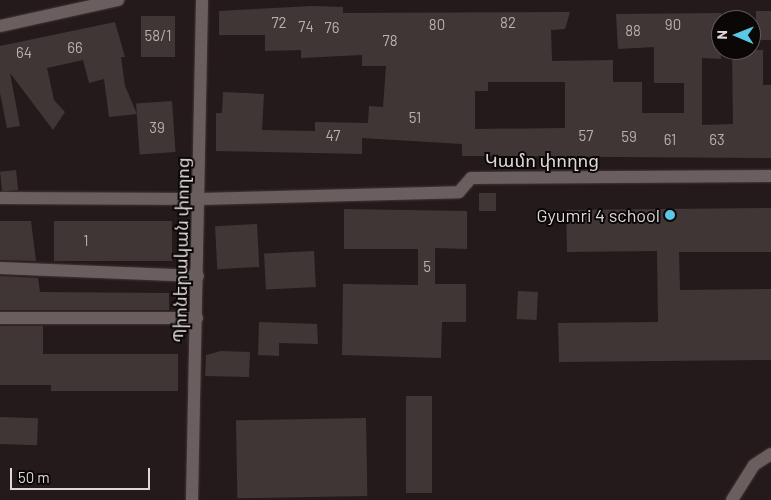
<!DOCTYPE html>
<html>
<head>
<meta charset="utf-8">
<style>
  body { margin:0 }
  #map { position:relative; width:771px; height:500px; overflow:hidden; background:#251a1b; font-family:Barlow,"Noto Sans Armenian",sans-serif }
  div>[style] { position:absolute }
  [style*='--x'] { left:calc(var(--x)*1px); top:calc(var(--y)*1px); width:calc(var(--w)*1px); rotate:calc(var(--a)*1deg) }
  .building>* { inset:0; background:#413636; transform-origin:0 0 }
  .roads { filter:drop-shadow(0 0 1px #403838) drop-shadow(0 0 1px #403838) }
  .minor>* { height:12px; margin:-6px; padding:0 6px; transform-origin:6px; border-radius:6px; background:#6b5e5f }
  .dots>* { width:14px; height:14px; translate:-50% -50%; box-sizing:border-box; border:2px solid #0b0707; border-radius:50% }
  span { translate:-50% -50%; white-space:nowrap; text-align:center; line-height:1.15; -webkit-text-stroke:4px #0b0707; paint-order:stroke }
  .number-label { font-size:15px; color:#b8b0b0 }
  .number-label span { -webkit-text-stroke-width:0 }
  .street-label { font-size:18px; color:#dfd8d8 }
  .poi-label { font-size:18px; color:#dfd8d8 }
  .right { translate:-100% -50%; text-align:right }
  .north { position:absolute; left:711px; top:10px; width:50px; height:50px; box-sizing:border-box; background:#0b0707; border:1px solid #605b5b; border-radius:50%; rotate:271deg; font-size:14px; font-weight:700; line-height:20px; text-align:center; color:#dfd8d8 }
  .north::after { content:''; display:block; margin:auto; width:18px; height:22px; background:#5bc8e6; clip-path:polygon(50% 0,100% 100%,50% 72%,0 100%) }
  .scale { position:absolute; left:10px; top:468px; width:140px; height:22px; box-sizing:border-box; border:2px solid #dfd8d8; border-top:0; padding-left:6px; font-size:15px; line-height:18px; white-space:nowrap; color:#dfd8d8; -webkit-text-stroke:4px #0b0707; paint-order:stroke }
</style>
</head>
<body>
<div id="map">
  <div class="building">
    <div style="clip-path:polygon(evenodd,312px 6px,343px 7px,343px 13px,570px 12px,565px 29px,551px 30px,552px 61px,613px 60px,613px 82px,642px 82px,642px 113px,684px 113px,684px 83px,654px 83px,654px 47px,618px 49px,616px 14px,721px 13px,721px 59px,702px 58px,702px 125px,733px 124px,732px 50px,763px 50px,763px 85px,771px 85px,771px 158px,462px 156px,462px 144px,362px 138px,362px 154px,216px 151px,216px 113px,222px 113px,223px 92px,264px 94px,262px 130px,315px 131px,315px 122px,368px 123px,369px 106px,383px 107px,386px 66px,362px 66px,362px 55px,301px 58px,301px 50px,265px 51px,265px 35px,219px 35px,219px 11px,312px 6px,488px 82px,565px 82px,565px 128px,475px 129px,475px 91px,488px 91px,488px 82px)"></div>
    <div style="left:756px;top:11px;width:15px;height:29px"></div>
    <div style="left:141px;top:16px;width:34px;height:41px"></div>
    <div style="clip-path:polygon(115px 22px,125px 57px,121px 57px,125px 86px,137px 114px,109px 117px,104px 79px,89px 83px,83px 60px,47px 68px,54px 100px,65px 112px,53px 130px,10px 73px,20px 126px,7px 128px,0 93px,0 46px)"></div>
    <div style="left:172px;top:101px;width:51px;height:36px;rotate:86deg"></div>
    <div style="left:16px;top:170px;width:20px;height:16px;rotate:84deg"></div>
    <div style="left:479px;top:193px;width:17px;height:18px"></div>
    <div style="clip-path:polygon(771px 208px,771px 252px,679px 252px,680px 290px,771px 289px,771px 360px,559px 362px,558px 323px,658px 322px,657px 251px,567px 252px,566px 210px)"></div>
    <div style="clip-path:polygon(344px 209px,467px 211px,467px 249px,435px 248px,435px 284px,466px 284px,466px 322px,442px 322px,441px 358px,342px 355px,343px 284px,418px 285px,418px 249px,344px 249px)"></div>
    <div style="clip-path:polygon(0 221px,31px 221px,36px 261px,0 260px)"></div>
    <div style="left:54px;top:221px;width:118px;height:40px"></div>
    <div style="left:257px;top:224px;width:43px;height:42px;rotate:87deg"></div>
    <div style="left:314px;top:251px;width:36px;height:50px;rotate:87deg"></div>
    <div style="clip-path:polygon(0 276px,38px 278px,40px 292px,169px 293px,169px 310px,0 310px)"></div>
    <div style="left:518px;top:291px;width:20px;height:28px;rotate:3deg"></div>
    <div style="clip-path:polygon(259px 322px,317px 324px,318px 344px,279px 343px,279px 356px,258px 355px)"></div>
    <div style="clip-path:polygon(0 326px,43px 326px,43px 354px,178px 354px,178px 391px,51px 391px,51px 385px,0 385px)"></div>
    <div style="clip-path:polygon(221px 351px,250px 352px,249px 377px,205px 376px,206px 355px)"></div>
    <div style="left:406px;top:396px;width:26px;height:97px"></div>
    <div style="left:0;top:417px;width:38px;height:27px;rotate:2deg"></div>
    <div style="left:366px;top:418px;width:78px;height:130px;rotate:89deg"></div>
  </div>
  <div class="roads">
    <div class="minor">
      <div style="--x:0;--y:26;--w:121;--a:-12.4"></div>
      <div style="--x:0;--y:198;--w:200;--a:0.3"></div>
      <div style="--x:200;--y:199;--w:259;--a:-1.5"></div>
      <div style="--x:459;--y:192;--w:18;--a:-49"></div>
      <div style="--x:471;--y:178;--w:300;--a:-0.4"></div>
      <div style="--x:0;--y:268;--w:198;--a:2.3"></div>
      <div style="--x:0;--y:318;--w:197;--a:0"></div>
      <div style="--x:192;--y:500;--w:500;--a:-88.85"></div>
      <div style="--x:732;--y:500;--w:41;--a:-57.8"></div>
      <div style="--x:754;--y:465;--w:20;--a:-33"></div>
    </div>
  </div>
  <div class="dots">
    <div style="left:670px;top:215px;background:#5bc8e6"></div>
  </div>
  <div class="number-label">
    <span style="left:279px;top:23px">72</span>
    <span style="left:508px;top:23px">82</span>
    <span style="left:437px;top:25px">80</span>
    <span style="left:673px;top:25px">90</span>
    <span style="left:306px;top:27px">74</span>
    <span style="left:332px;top:28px">76</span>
    <span style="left:633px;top:31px">88</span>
    <span style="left:158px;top:36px">58/1</span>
    <span style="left:390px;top:41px">78</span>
    <span style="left:75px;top:48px">66</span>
    <span style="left:24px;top:53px">64</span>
    <span style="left:415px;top:118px">51</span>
    <span style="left:157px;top:128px">39</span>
    <span style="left:333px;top:136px">47</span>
    <span style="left:586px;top:136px">57</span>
    <span style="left:629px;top:137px">59</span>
    <span style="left:670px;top:140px">61</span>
    <span style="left:717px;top:140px">63</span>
    <span style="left:86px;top:241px">1</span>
    <span style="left:427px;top:267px">5</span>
  </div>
  <div class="street-label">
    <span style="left:542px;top:160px">Կամո փողոց</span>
    <span style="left:181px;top:250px;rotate:-89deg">Պիոներական փողոց</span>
  </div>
  <div class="poi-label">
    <span class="right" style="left:660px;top:215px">Gyumri 4 school</span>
  </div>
  <div class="north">N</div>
  <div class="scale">50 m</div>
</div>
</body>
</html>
